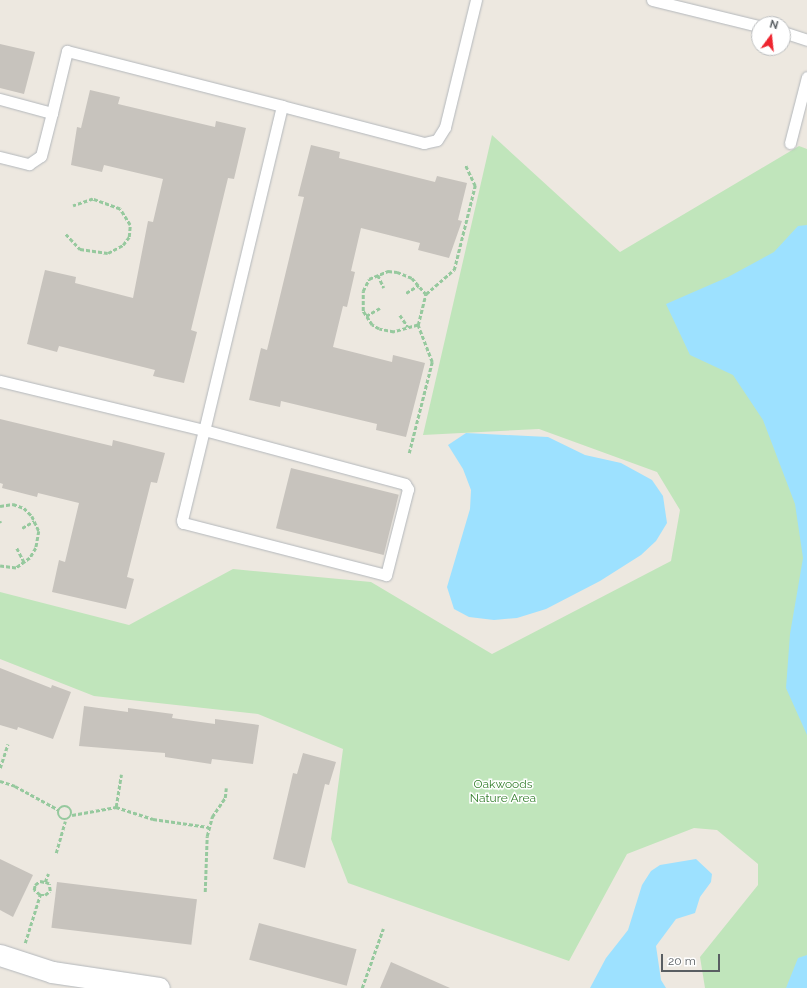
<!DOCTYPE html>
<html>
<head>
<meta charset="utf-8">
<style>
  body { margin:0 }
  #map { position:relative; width:807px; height:988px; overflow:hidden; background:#ede8e0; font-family:Raleway,sans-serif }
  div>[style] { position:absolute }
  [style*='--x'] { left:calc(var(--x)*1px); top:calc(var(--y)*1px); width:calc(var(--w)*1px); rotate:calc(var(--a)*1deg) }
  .green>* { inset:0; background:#c0e5bb }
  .water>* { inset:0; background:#9de1ff }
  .building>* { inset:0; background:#c7c3bd; transform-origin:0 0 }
  .path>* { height:2.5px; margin-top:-1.25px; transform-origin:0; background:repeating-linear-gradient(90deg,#96c99e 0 4px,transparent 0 6px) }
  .path>.ring { margin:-1.25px; padding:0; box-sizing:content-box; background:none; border:2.5px solid #96c99e; border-radius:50% }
  .roads { filter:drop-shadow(0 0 1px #b3b7bb) drop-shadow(0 0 1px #b3b7bb) }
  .lane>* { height:11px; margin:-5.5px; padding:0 5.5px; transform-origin:5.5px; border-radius:5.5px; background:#fff }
  .street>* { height:21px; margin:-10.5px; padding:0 10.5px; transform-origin:10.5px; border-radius:10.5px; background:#fff }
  span { translate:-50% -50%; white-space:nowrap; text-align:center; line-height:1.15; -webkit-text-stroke:3px #fff; paint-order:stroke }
  .park-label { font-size:12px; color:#378130 }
  .north { position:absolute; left:751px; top:16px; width:40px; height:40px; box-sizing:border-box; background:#fff; border:1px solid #bdbfc0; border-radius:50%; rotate:15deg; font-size:11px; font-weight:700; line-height:16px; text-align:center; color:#595e62 }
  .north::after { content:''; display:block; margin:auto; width:14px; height:18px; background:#ee252f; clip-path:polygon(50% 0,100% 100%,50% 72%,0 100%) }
  .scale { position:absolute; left:661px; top:954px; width:59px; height:18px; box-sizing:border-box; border:2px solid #595e62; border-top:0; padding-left:5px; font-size:12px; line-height:14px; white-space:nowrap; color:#595e62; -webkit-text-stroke:3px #fff; paint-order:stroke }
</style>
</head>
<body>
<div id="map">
  <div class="green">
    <div style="clip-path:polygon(492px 135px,620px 252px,799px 146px,807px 149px,807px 988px,705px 988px,700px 957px,758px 885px,758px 864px,717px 830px,694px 828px,627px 854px,569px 961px,348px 883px,331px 839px,343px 749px,258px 714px,94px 696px,0 659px,0 592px,129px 625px,233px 569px,371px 582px,492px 654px,671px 561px,680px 510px,657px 472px,539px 429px,423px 435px)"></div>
  </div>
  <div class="water">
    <div style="clip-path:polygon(807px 225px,807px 735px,786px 688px,790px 634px,803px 558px,795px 504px,763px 420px,733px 375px,690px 355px,666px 304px,728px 277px,774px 252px,798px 226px)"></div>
    <div style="clip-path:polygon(466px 433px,548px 437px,585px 455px,621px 463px,652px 480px,663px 496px,667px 523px,656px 541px,641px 555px,600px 581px,546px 609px,517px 618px,494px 620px,469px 617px,454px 609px,447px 587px,470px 509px,471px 490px,463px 469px,448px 445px)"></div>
    <div style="clip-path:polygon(696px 859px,712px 874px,711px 882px,700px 897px,695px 913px,676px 919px,656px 946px,661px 980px,666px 988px,590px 988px,606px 958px,628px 930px,642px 885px,651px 871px,660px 865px)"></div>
    <div style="clip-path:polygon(807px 955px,807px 988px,786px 988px,798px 958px)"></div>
  </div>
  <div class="building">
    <div style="clip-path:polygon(0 44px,35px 52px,24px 94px,0 88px)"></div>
    <div style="clip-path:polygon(90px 90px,120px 97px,118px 104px,215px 127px,216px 121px,246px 128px,234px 179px,228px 178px,191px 330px,197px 332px,184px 383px,153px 376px,155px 370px,59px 346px,57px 352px,27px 344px,45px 270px,76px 277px,75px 283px,133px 298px,148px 221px,153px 222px,163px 179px,104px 165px,102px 172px,71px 165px,77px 127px,81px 128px)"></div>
    <div style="clip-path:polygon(311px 145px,340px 152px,339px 158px,435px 182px,437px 176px,467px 183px,458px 220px,462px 221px,449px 258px,418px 250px,420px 243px,361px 228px,351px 271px,355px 272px,347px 307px,343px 306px,333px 347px,392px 362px,393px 355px,425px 363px,406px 437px,376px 430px,377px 424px,281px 401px,280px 407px,249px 400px,261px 348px,267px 350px,304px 197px,298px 196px)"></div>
    <div style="clip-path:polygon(0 419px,112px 446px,113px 440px,165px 453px,157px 483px,151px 482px,127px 577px,134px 579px,126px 609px,52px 592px,59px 560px,65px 562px,79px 503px,38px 493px,37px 497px,2px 488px,3px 484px,0 483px)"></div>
    <div style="left:291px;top:468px;width:111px;height:62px;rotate:14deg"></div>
    <div style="clip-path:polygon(0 668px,51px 688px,52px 685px,71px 692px,53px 739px,18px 727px,17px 730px,0 725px)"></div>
    <div style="clip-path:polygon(84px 706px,128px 712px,128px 708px,173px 714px,172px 718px,215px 724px,215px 719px,259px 725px,253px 764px,212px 759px,211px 764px,165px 757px,165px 753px,79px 746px)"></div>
    <div style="clip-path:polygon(303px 753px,336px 762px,329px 785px,325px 784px,305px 868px,273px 859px,293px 773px,297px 774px)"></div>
    <div style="clip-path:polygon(0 859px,33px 875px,13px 917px,0 910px)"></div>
    <div style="left:57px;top:882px;width:141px;height:46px;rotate:7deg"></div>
    <div style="left:259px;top:923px;width:101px;height:38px;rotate:15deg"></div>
    <div style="clip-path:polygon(391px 962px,450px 988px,380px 988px)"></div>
  </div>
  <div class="path">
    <div style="--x:66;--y:234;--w:21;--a:47"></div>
    <div style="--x:80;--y:249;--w:28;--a:8"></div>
    <div style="--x:108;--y:253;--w:17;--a:-28"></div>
    <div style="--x:123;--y:245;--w:10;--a:-53"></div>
    <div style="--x:129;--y:237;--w:12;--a:-85"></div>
    <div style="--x:130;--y:225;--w:19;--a:-122"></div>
    <div style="--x:120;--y:209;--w:29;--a:-160"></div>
    <div style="--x:93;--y:199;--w:21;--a:161"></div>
    <div style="--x:378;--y:275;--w:14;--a:65"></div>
    <div style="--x:406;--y:293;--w:15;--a:-32"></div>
    <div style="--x:400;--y:315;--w:14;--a:56"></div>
    <div style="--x:366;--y:316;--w:16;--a:-30"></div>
    <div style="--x:418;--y:325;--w:25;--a:164"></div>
    <div style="--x:394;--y:332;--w:15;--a:-169"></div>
    <div style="--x:379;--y:329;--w:8;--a:-150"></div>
    <div style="--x:372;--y:325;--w:17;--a:-123"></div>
    <div style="--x:363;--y:311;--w:20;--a:-90"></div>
    <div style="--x:363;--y:291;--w:13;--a:-63"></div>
    <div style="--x:369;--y:279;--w:21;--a:-23"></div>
    <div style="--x:388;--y:271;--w:9;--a:6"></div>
    <div style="--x:397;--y:272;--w:16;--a:22"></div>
    <div style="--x:412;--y:278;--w:21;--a:49"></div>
    <div style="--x:409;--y:453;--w:94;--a:-75.8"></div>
    <div style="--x:432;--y:362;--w:40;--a:-111"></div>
    <div style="--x:418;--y:325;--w:32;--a:-76"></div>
    <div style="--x:426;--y:294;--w:37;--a:-41"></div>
    <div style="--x:454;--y:270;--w:87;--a:-76"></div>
    <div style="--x:475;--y:186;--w:23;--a:-115"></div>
    <div style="--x:0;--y:506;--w:13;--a:-9"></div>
    <div style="--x:13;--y:504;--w:12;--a:20"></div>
    <div style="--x:24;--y:508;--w:11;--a:45"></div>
    <div style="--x:32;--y:516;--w:17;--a:65"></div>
    <div style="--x:39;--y:531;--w:17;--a:100"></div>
    <div style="--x:36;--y:548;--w:12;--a:121"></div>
    <div style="--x:30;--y:558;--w:17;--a:144"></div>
    <div style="--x:16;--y:568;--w:16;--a:-173"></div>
    <div style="--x:0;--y:521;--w:2;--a:63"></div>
    <div style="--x:22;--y:528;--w:14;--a:-30"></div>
    <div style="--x:17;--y:548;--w:16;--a:63"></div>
    <div style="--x:0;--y:768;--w:25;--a:-72"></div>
    <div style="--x:0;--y:781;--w:16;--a:18"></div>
    <div style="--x:15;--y:786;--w:50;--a:28.6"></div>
    <div class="ring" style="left:58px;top:806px;width:11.5px;height:11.5px"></div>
    <div style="--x:116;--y:807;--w:33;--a:-81"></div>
    <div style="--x:72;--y:815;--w:45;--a:-10.3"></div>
    <div style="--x:116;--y:807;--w:39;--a:18"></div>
    <div style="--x:153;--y:819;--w:56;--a:8.3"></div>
    <div style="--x:56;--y:853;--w:33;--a:-74"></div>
    <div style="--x:205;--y:892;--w:56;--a:-88"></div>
    <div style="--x:207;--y:836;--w:20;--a:-75"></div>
    <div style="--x:212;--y:817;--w:23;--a:-56"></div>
    <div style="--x:225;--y:798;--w:10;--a:-84"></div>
    <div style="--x:40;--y:895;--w:8;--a:-140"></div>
    <div style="--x:34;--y:890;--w:5;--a:-79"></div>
    <div style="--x:35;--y:885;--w:6;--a:-39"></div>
    <div style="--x:40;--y:881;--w:5;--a:11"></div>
    <div style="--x:25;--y:943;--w:50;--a:-72.6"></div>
    <div style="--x:40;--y:895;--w:5;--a:0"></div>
    <div style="--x:45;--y:895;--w:6;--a:-39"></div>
    <div style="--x:50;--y:891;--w:7;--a:-98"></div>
    <div style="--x:49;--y:884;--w:4;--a:-153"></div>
    <div style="--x:45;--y:882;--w:9;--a:-69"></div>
    <div style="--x:362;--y:988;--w:63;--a:-70.4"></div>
  </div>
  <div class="roads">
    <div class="lane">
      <div style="--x:652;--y:0;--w:110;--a:13.7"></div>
      <div style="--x:783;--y:32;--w:25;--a:18"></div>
      <div style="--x:0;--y:99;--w:54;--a:15.1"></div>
      <div style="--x:52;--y:113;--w:64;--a:-76.4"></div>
      <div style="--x:67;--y:51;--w:222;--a:14.3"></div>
      <div style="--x:282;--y:106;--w:333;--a:103.5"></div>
      <div style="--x:204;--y:430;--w:210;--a:-166.5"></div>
      <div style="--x:282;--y:106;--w:147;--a:14.6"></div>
      <div style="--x:424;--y:143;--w:13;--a:-13"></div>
      <div style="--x:437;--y:140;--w:15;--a:-58"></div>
      <div style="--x:445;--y:127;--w:131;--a:-76.3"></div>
      <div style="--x:790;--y:143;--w:68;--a:-75.6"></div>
      <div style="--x:0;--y:157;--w:30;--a:14"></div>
      <div style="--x:29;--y:164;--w:14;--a:-34"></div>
      <div style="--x:41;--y:156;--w:44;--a:-75.7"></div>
      <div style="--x:204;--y:430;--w:208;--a:15"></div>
      <div style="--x:405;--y:484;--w:6;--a:59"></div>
      <div style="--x:408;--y:489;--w:89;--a:104.3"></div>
      <div style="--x:386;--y:575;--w:210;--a:-165.6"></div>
      <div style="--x:183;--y:523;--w:3;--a:-108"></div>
      <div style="--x:182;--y:520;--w:93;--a:-76.3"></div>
    </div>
    <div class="street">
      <div style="--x:0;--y:955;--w:55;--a:18.1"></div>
      <div style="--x:52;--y:972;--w:108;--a:8.5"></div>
    </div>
  </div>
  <div class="park-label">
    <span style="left:503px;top:792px">Oakwoods<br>Nature Area</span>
  </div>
  <div class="north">N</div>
  <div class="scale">20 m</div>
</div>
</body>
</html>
